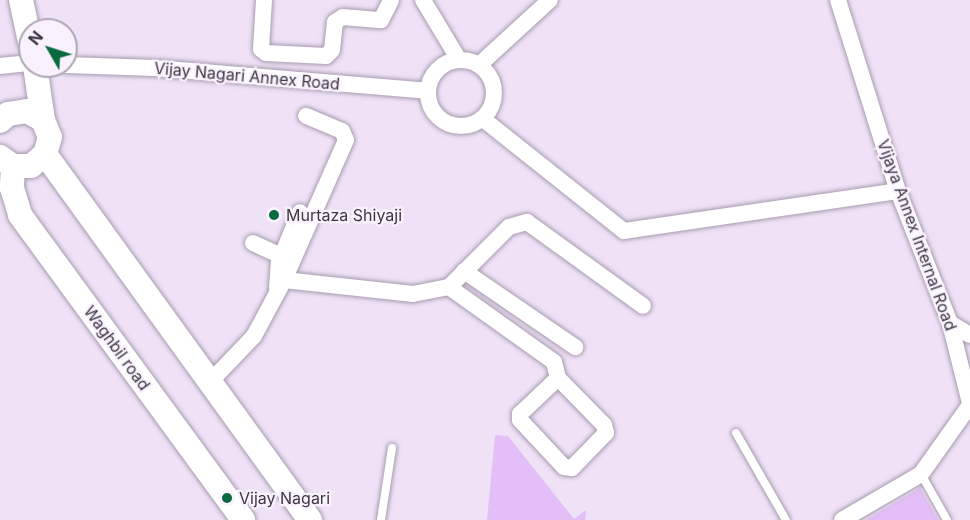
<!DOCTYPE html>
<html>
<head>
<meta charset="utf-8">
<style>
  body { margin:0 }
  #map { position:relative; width:970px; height:520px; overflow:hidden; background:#efe2f7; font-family:Inter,sans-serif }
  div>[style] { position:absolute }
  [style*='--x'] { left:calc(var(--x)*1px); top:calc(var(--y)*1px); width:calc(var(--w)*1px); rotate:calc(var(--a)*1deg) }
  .green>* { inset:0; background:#e3bef7 }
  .roads { filter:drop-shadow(0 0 2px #a89baf) drop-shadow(0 0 2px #a89baf) }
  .service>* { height:8px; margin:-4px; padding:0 4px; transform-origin:4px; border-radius:4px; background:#fff }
  .minor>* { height:16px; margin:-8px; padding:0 8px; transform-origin:8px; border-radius:8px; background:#fff }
  .minor>.ring { margin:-8px; padding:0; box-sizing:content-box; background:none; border:16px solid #fff; border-radius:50% }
  .secondary>* { height:24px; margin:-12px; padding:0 12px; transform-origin:12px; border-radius:12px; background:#fff }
  .dots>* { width:16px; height:16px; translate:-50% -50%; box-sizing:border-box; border:3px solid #faf1fe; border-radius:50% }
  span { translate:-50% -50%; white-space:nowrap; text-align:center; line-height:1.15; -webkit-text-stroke:4.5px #faf1fe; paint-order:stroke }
  .street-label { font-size:16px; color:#3d3840 }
  .poi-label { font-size:16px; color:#3d3840 }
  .left { translate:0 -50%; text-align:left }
  .north { position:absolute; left:18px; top:18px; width:60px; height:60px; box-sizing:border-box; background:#faf1fe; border:2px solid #aea7b2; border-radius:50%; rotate:309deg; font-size:16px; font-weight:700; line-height:24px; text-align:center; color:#3d3840 }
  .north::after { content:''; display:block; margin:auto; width:21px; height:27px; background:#0a6a3f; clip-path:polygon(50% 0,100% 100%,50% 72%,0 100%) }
</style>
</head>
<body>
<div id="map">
  <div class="green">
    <div style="clip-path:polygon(495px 435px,508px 436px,574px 519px,586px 510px,585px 520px,487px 520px)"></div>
    <div style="clip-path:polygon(920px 488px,938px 520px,866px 520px)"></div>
  </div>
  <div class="roads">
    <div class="service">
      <div style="--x:736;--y:433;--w:100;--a:60.1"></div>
      <div style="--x:921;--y:474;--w:53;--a:60.5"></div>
      <div style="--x:381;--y:520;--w:73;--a:-81.3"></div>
    </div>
    <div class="minor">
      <div style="--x:264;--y:0;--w:49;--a:93.5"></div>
      <div style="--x:261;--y:49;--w:6;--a:39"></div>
      <div style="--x:266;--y:53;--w:60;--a:2.9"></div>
      <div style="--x:326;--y:56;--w:8;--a:-45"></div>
      <div style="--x:332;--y:50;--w:28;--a:-84"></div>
      <div style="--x:335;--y:22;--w:9;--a:-32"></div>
      <div style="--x:343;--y:17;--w:38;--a:5"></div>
      <div style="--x:381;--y:20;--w:22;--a:-63"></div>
      <div style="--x:423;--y:0;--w:70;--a:59"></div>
      <div style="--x:838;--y:0;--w:200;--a:72.6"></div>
      <div style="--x:898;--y:191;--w:142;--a:68.5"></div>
      <div style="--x:950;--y:323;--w:82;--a:76"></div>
      <div class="ring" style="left:428px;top:60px;width:50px;height:50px"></div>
      <div style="--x:66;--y:65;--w:89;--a:1.9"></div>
      <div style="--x:155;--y:68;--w:273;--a:4.8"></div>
      <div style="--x:479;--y:65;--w:96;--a:-42.5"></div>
      <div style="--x:0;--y:66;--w:30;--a:-6"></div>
      <div style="--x:483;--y:119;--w:180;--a:38.5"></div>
      <div style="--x:624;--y:231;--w:277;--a:-8.3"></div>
      <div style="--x:253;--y:243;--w:31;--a:25"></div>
      <div style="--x:464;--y:271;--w:135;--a:34.4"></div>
      <div style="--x:284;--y:280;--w:130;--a:6.2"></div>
      <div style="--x:413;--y:294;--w:37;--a:-11"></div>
      <div style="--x:449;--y:287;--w:129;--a:35.5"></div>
      <div style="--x:554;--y:362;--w:16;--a:76"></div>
      <div style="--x:558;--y:378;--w:66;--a:45.6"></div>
      <div style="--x:604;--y:425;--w:8;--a:76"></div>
      <div style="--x:606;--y:433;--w:49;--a:134.2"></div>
      <div style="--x:572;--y:468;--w:8;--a:-173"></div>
      <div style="--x:564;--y:467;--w:64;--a:-133.1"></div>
      <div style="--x:520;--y:420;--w:6;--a:-90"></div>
      <div style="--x:520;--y:414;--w:52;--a:-43.5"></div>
      <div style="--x:449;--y:287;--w:85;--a:-45"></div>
      <div style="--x:509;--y:227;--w:19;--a:-16"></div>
      <div style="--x:527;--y:222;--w:143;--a:35.9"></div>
      <div style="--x:277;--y:288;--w:26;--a:-86"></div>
      <div style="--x:279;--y:262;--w:54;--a:-67.2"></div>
      <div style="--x:950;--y:323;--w:23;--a:31"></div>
      <div style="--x:209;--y:383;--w:65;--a:-46.2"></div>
      <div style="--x:254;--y:336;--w:64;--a:-61.8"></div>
      <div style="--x:284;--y:280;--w:153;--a:-66.1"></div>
      <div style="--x:346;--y:140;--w:10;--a:-114"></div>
      <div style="--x:342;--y:131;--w:39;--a:-157"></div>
      <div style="--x:842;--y:520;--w:91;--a:-30.2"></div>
      <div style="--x:921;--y:474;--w:85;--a:-54.6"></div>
    </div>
    <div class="secondary">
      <div style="--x:21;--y:0;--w:43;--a:77.9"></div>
      <div style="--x:35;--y:66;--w:55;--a:81.6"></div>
      <div style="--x:0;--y:121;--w:11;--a:-41"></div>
      <div style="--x:8;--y:114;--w:19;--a:-9"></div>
      <div style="--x:27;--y:111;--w:18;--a:29"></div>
      <div style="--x:43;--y:120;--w:18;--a:68"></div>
      <div style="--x:50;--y:137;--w:18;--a:106"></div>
      <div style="--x:45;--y:154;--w:18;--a:139"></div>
      <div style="--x:31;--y:166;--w:18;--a:180"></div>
      <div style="--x:13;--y:166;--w:16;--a:-145"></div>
      <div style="--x:45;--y:154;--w:452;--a:54.1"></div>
      <div style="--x:13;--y:166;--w:22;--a:93"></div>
      <div style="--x:12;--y:188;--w:28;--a:73"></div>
      <div style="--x:20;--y:215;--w:378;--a:53.8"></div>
    </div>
  </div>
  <div class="dots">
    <div style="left:274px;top:215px;background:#0a6a3f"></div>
    <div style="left:227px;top:498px;background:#0a6a3f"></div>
  </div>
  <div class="street-label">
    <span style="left:247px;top:76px;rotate:5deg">Vijay Nagari Annex Road</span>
    <span style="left:917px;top:235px;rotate:70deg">Vijaya Annex Internal Road</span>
    <span style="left:117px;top:348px;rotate:54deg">Waghbil road</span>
  </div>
  <div class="poi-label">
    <span class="left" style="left:286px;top:215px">Murtaza Shiyaji</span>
    <span class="left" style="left:239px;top:498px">Vijay Nagari</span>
  </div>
  <div class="north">N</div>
</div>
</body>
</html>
